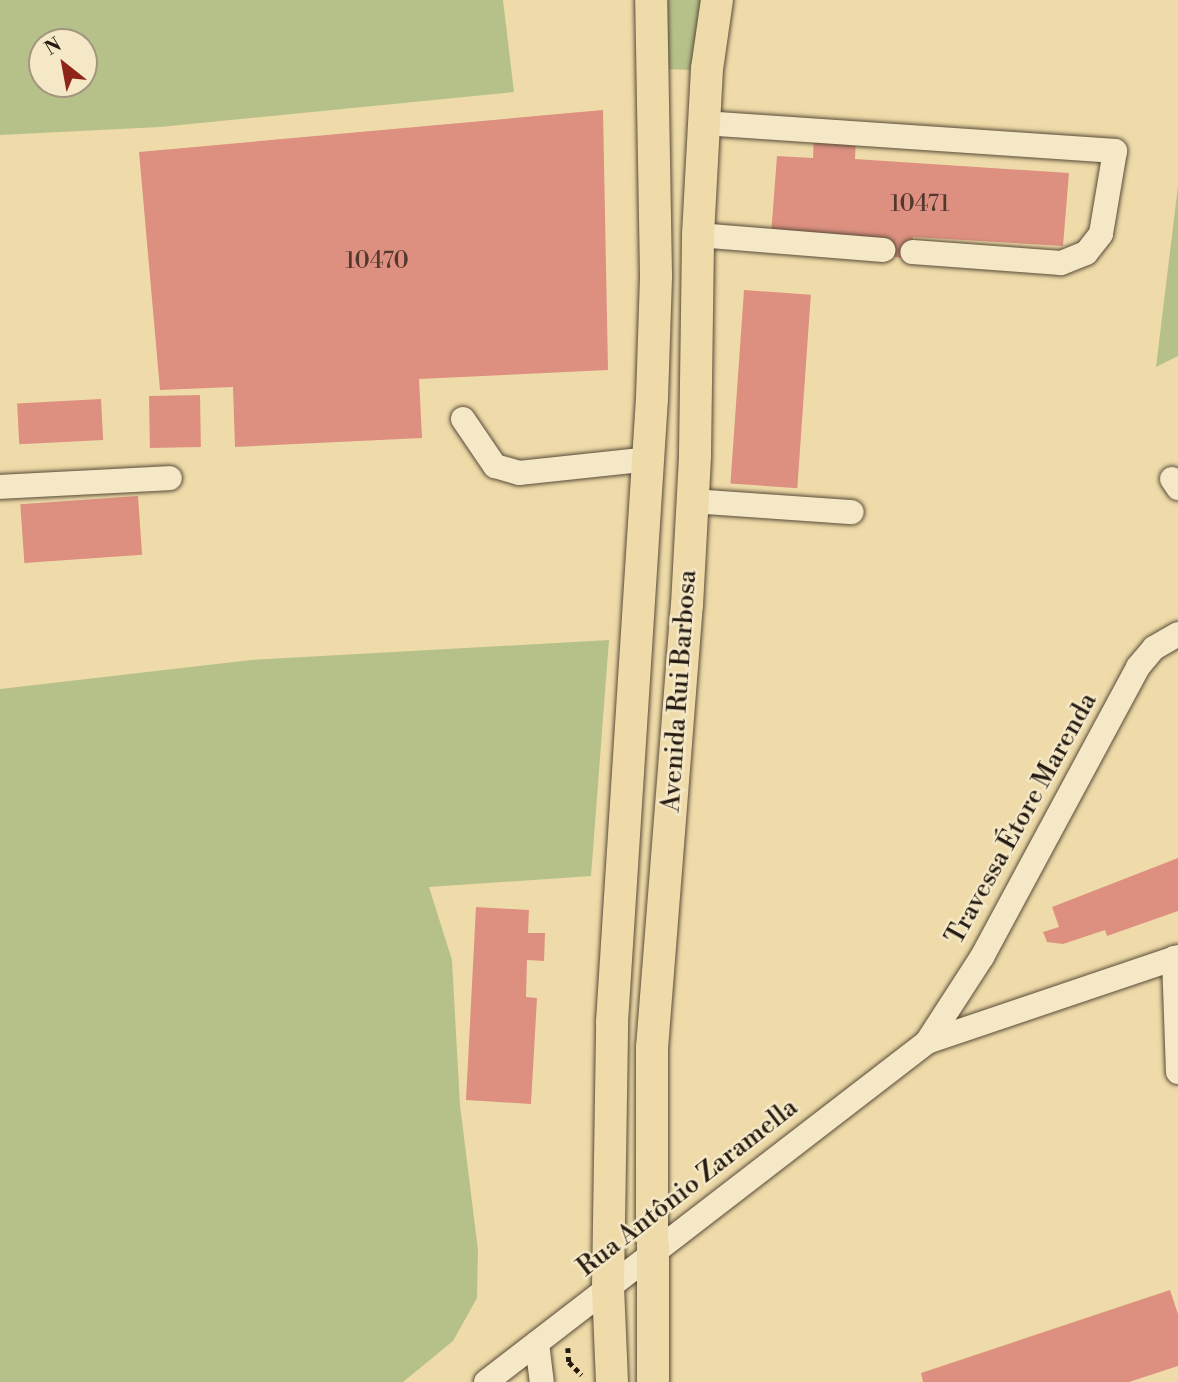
<!DOCTYPE html>
<html>
<head>
<meta charset="utf-8">
<style>
  body { margin:0 }
  #map { position:relative; width:1178px; height:1382px; overflow:hidden; background:#efdba9; font-family:"Libre Bodoni",serif }
  div>[style] { position:absolute }
  [style*='--x'] { left:calc(var(--x)*1px); top:calc(var(--y)*1px); width:calc(var(--w)*1px); rotate:calc(var(--a)*1deg) }
  .green>* { inset:0; background:#b6c18a }
  .building>* { inset:0; background:#dd9080; transform-origin:0 0 }
  .path>* { height:4.5px; margin-top:-2.25px; transform-origin:0; background:repeating-linear-gradient(90deg,#251b12 0 5px,transparent 0 8.5px) }
  .roads { filter:drop-shadow(0 0 2px #584b38) drop-shadow(0 0 2px #584b38) }
  .minor>* { height:24px; margin:-12px; padding:0 12px; transform-origin:12px; border-radius:12px; background:#f5e8c7 }
  .major>* { height:32px; margin:-16px; padding:0 16px; transform-origin:16px; border-radius:16px; background:#efdba9 }
  span { translate:-50% -50%; white-space:nowrap; text-align:center; line-height:1.15; -webkit-text-stroke:5px #f5e8c7; paint-order:stroke }
  .number-label { font-size:23px; color:#53382e }
  .number-label span { -webkit-text-stroke-width:0 }
  .street-label { font-size:26px; color:#251b12 }
  .north { position:absolute; left:28px; top:28px; width:70px; height:70px; box-sizing:border-box; background:#f5e8c7; border:2px solid #a2967f; border-radius:50%; rotate:329deg; font-size:19px; font-weight:700; line-height:28px; text-align:center; color:#251b12 }
  .north::after { content:''; display:block; margin:auto; width:24px; height:32px; background:#8f2418; clip-path:polygon(50% 0,100% 100%,50% 72%,0 100%) }
</style>
</head>
<body>
<div id="map">
  <div class="green">
    <div style="clip-path:polygon(evenodd,0 0,503px 0,514px 92px,160px 127px,0 135px,0 0,42px 42px,84px 42px,84px 84px,42px 84px,42px 42px)"></div>
    <div style="clip-path:polygon(661px 0,701px 0,690px 70px,664px 69px)"></div>
    <div style="clip-path:polygon(1178px 186px,1178px 356px,1156px 367px)"></div>
    <div style="clip-path:polygon(609px 640px,591px 876px,429px 887px,452px 960px,460px 1105px,478px 1250px,477px 1298px,453px 1341px,403px 1382px,0 1382px,0 689px,251px 660px)"></div>
  </div>
  <div class="building">
    <div style="clip-path:polygon(603px 110px,608px 370px,419px 379px,422px 438px,235px 447px,233px 387px,160px 390px,139px 152px)"></div>
    <div style="clip-path:polygon(814px 134px,856px 137px,855px 159px,1069px 173px,1063px 246px,913px 237px,912px 260px,771px 235px,777px 156px,813px 158px)"></div>
    <div style="left:744px;top:290px;width:67px;height:194px;rotate:4deg"></div>
    <div style="left:200px;top:395px;width:52px;height:51px;rotate:89deg"></div>
    <div style="left:101px;top:399px;width:41px;height:84px;rotate:87deg"></div>
    <div style="left:138px;top:496px;width:59px;height:118px;rotate:86deg"></div>
    <div style="clip-path:polygon(1178px 858px,1178px 911px,1107px 936px,1105px 930px,1063px 944px,1047px 942px,1043px 932px,1059px 927px,1052px 907px)"></div>
    <div style="clip-path:polygon(476px 907px,529px 910px,528px 933px,545px 933px,544px 961px,527px 960px,526px 997px,537px 998px,531px 1104px,466px 1100px)"></div>
    <div style="clip-path:polygon(1170px 1290px,1178px 1314px,1178px 1366px,1129px 1382px,923px 1382px,921px 1373px)"></div>
  </div>
  <div class="path">
    <div style="--x:568;--y:1348;--w:14;--a:86"></div>
    <div style="--x:569;--y:1362;--w:18;--a:45"></div>
  </div>
  <div class="roads">
    <div class="minor">
      <div style="--x:704;--y:123;--w:412;--a:3.9"></div>
      <div style="--x:1115;--y:151;--w:84;--a:99.6"></div>
      <div style="--x:1101;--y:234;--w:24;--a:128"></div>
      <div style="--x:1086;--y:253;--w:27;--a:158"></div>
      <div style="--x:1061;--y:263;--w:149;--a:-175.8"></div>
      <div style="--x:698;--y:235;--w:186;--a:4.6"></div>
      <div style="--x:463;--y:419;--w:57;--a:55.8"></div>
      <div style="--x:495;--y:466;--w:25;--a:16"></div>
      <div style="--x:519;--y:473;--w:132;--a:-6.1"></div>
      <div style="--x:1172;--y:479;--w:11;--a:56"></div>
      <div style="--x:0;--y:487;--w:170;--a:-3"></div>
      <div style="--x:693;--y:501;--w:159;--a:4"></div>
      <div style="--x:1174;--y:958;--w:114;--a:88"></div>
      <div style="--x:927;--y:1042;--w:265;--a:-18.7"></div>
      <div style="--x:537;--y:1343;--w:39;--a:83"></div>
      <div style="--x:486;--y:1382;--w:557;--a:-37.63"></div>
      <div style="--x:927;--y:1042;--w:101;--a:-57.1"></div>
      <div style="--x:982;--y:957;--w:329;--a:-61.7"></div>
      <div style="--x:1138;--y:667;--w:25;--a:-50"></div>
      <div style="--x:1154;--y:648;--w:28;--a:-30"></div>
    </div>
    <div class="major">
      <div style="--x:612;--y:1382;--w:95;--a:-92.4"></div>
      <div style="--x:608;--y:1287;--w:265;--a:-89.1"></div>
      <div style="--x:612;--y:1022;--w:625;--a:-86.33"></div>
      <div style="--x:652;--y:398;--w:123;--a:-88.1"></div>
      <div style="--x:656;--y:275;--w:275;--a:-91"></div>
      <div style="--x:653;--y:1382;--w:334;--a:-90.2"></div>
      <div style="--x:652;--y:1048;--w:444;--a:-85.5"></div>
      <div style="--x:687;--y:605;--w:150;--a:-86.9"></div>
      <div style="--x:695;--y:455;--w:220;--a:-89.2"></div>
      <div style="--x:698;--y:235;--w:166;--a:-86.9"></div>
      <div style="--x:707;--y:69;--w:70;--a:-81.8"></div>
    </div>
  </div>
  <div class="number-label">
    <span style="left:920px;top:204px">10471</span>
    <span style="left:377px;top:261px">10470</span>
  </div>
  <div class="street-label">
    <span style="left:680px;top:691px;rotate:-86deg">Avenida Rui Barbosa</span>
    <span style="left:1022px;top:819px;rotate:-61deg">Travessa Étore Marenda</span>
    <span style="left:688px;top:1188px;rotate:-38deg">Rua Antônio Zaramella</span>
  </div>
  <div class="north">N</div>
</div>
</body>
</html>
